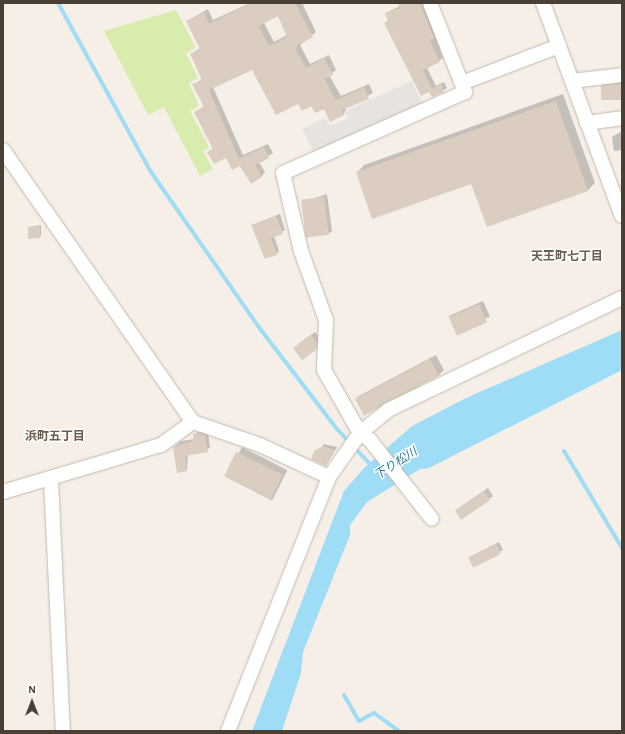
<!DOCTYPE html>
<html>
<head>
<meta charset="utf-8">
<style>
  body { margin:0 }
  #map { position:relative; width:625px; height:734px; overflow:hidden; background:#f5efe7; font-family:"Alegreya Sans","Noto Sans JP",sans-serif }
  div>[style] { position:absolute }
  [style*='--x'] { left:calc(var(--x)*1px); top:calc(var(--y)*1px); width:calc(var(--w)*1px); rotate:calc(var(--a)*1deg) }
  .green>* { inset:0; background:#d7ecad }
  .parking>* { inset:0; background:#e6e3e0 }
  .water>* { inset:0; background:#9fdcf6 }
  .shadow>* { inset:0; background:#0003; transform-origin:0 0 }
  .stream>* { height:4px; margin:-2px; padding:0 2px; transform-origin:2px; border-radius:2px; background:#9fdcf6 }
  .building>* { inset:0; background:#dbcdbf; transform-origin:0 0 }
  .roads { filter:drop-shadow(0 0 1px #c4b9ac) drop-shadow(0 0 1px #c4b9ac) }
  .street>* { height:14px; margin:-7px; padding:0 7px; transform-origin:7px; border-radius:7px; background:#fff }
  span { translate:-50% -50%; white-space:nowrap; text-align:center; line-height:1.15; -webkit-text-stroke:3px #fff; paint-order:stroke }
  .neighbourhood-label { font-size:12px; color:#6d5c4c; font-weight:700 }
  .water-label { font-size:12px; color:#227ba4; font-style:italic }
  .frame { position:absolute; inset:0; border:4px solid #493f35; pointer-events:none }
  .north { position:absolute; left:12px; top:682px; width:40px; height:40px; -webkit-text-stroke:3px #fff; paint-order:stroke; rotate:0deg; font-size:11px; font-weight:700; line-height:16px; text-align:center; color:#493f35 }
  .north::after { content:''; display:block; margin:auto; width:14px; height:18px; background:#493f35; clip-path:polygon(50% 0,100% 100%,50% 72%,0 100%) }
</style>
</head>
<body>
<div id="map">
  <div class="green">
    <div style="clip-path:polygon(176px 10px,196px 48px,186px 53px,198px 78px,189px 83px,199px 106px,190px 111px,209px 147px,203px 151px,213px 169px,200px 176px,164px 107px,148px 115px,104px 31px)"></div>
  </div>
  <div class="parking">
    <div style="clip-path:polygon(412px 81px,424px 107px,315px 154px,302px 129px,325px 118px,330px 126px,348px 118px,345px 111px)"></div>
  </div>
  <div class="water">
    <div style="clip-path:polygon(622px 330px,622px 370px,429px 468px,420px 469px,367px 502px,350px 525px,350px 535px,303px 652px,301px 673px,282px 731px,252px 731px,344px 491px,364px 468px,412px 426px,466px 398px)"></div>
  </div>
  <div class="shadow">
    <div style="clip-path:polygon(evenodd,250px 3px,302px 3px,316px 32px,300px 45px,310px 64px,329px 55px,336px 70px,329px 75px,341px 96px,369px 84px,373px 93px,346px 107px,344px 115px,299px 103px,253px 69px,213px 87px,243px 155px,268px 144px,273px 153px,259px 162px,265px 172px,261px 177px,227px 157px,209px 152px,214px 147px,196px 112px,204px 106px,194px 85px,203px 78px,191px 54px,200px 48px,187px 21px,208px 9px,213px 20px,250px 3px,278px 15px,287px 35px,274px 42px,264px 23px,278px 15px)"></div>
    <div style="clip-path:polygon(399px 3px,424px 3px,443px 58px,427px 68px,436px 86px,444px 82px,447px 88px,432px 96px,385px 23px,389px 20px,386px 13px,400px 6px)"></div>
    <div style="clip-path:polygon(622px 79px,622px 99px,602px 86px,608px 81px)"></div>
    <div style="clip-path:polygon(563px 94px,595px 183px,588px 190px,357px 173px,364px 165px)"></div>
    <div style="clip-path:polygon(622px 131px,622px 150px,614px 151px,612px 137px)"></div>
    <div style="clip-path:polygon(327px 194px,332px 231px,328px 234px,303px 202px)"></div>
    <div style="clip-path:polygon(280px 214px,285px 230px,274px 236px,279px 251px,276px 254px,252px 225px)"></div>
    <div style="clip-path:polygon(41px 225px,41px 236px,40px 237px,29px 227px)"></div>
    <div style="left:483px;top:301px;width:17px;height:37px;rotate:66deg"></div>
    <div style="clip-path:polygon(315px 332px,320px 338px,316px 349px,298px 344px)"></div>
    <div style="clip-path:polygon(436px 355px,444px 370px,438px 376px,355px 398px)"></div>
    <div style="clip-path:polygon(197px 432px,208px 432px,210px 448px,188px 454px,187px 470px,174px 447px,181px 441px,195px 439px)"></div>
    <div style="clip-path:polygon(324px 444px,337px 447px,326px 465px,312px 459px)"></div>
    <div style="left:242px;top:447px;width:51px;height:34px;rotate:27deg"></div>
    <div style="clip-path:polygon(488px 488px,493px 496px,489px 499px,460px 507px)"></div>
    <div style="left:499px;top:542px;width:9px;height:34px;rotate:63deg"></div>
  </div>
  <div class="stream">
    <div style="--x:58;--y:3;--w:193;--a:61.2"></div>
    <div style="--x:151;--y:172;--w:193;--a:55.2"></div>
    <div style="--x:261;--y:330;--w:125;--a:52.5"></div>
    <div style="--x:337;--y:429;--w:51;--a:46.6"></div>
    <div style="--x:564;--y:451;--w:113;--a:59.1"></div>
    <div style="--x:344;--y:695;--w:30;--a:60"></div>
    <div style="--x:359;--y:721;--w:17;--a:-28"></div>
    <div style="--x:374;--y:713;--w:31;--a:36"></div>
  </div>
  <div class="building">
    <div style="clip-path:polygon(evenodd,250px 3px,295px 3px,313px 37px,297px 45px,296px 50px,306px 68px,324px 58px,333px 75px,325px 79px,334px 97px,337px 100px,364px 87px,369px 99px,342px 110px,344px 115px,330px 122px,324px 109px,315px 113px,311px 106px,302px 111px,298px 104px,276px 115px,252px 70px,209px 90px,239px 159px,264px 147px,269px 158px,255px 165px,262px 177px,251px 184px,240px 166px,232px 170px,226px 158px,214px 164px,207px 152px,213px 149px,194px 112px,204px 107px,192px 84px,202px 80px,190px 54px,200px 49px,186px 21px,204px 12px,209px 24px,250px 3px,278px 16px,287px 37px,269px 46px,259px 26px,278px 16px)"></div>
    <div style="clip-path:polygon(398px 3px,420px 3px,434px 38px,430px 40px,440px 62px,423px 70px,432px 89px,441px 84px,444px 92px,432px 97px,429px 92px,421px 96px,384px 23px,388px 21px,385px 13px,400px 8px)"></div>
    <div style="left:622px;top:84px;width:16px;height:21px;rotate:90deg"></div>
    <div style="clip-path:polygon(556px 101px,588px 191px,487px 227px,471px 184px,372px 219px,356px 172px)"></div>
    <div style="left:324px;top:197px;width:38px;height:23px;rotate:83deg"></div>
    <div style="clip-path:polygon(276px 216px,283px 234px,271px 238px,277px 255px,265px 259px,251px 225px)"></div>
    <div style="clip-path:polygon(40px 226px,40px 238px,28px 239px,28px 227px)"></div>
    <div style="left:479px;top:304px;width:20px;height:33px;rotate:66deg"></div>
    <div style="clip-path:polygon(311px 335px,317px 342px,316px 350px,302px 360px,293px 348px)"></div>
    <div style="left:430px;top:359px;width:19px;height:85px;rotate:62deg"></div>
    <div style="clip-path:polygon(200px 433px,205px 435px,208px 452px,185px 456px,187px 471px,177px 473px,173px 447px,194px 441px,193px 434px)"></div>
    <div style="clip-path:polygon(324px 446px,334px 450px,326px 466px,311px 459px,315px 450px)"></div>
    <div style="left:236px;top:452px;width:52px;height:27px;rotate:26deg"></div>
    <div style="left:484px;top:491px;width:11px;height:35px;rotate:56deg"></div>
    <div style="left:496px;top:544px;width:11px;height:31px;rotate:63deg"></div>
  </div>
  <div class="roads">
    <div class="street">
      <div style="--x:430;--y:3;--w:96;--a:68.5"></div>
      <div style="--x:465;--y:92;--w:199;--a:156"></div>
      <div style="--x:283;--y:173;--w:80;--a:77"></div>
      <div style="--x:301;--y:251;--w:73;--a:70.1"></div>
      <div style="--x:326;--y:320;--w:50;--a:92.3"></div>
      <div style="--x:324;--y:370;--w:73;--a:60.3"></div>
      <div style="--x:360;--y:433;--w:12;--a:35"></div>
      <div style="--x:370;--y:440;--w:100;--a:51.9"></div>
      <div style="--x:559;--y:46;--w:181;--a:69.7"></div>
      <div style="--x:572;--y:81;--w:50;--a:-6.8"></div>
      <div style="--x:462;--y:83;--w:104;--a:-20.9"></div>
      <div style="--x:559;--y:46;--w:46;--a:-110.4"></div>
      <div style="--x:587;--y:123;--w:35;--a:-8"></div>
      <div style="--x:3;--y:150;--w:332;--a:55.1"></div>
      <div style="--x:193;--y:422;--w:71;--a:18.9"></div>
      <div style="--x:260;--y:445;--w:76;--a:24.9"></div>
      <div style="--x:51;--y:480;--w:251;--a:87.3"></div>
      <div style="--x:3;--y:492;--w:165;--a:-16.6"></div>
      <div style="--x:161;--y:445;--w:39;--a:-36"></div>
      <div style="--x:228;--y:731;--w:273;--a:-68.3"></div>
      <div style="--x:329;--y:477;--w:54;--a:-54.8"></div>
      <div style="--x:360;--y:433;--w:36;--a:-39"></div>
      <div style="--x:388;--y:410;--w:259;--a:-25.6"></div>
    </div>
  </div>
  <div class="neighbourhood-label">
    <span style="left:567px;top:257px">天王町七丁目</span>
    <span style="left:55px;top:437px">浜町五丁目</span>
  </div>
  <div class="water-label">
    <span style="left:396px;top:464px;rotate:-33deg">下り松川</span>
  </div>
  <div class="frame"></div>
  <div class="north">N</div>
</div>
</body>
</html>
